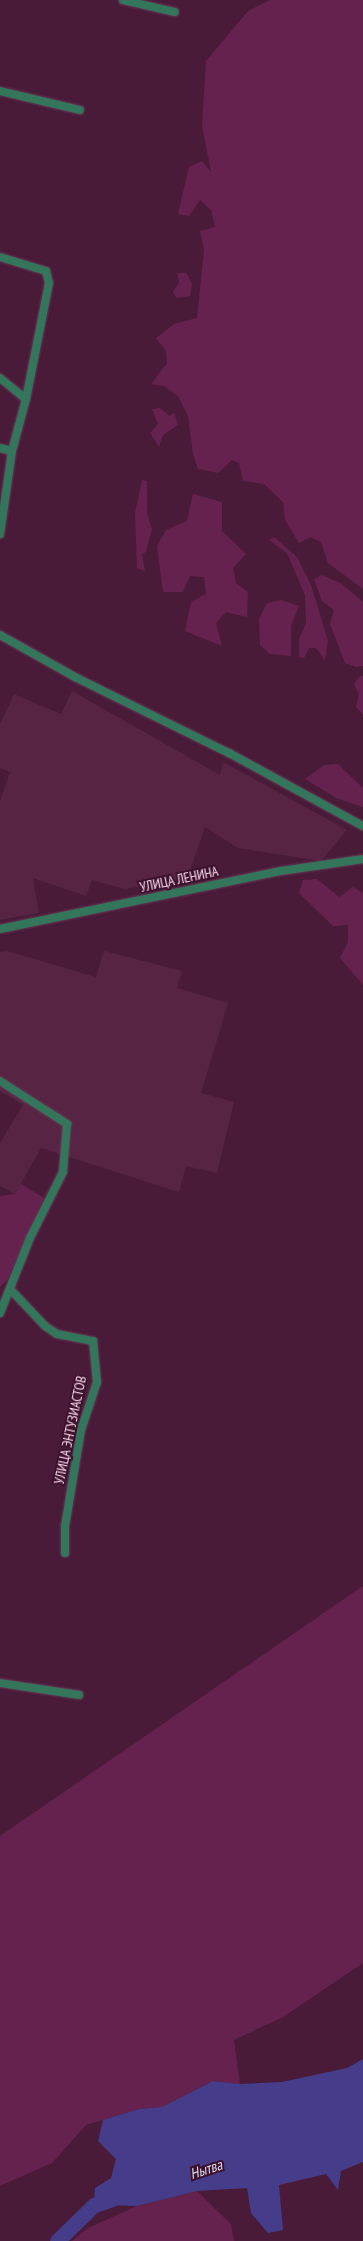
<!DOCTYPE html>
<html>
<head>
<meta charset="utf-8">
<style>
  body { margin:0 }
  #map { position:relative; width:363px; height:2241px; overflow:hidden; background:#491b38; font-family:"PT Sans Narrow",sans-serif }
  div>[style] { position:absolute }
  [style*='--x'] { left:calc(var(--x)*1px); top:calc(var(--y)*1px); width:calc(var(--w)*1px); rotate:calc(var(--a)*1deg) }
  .built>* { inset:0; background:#582444 }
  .green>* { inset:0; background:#66224e }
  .water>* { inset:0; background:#453d89 }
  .river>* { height:15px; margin:-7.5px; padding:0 7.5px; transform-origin:7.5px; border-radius:7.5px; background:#453d89 }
  .roads { filter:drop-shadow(0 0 1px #653a55) drop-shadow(0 0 1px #653a55) }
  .minor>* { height:8px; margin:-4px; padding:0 4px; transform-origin:4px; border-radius:4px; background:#33765b }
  span { translate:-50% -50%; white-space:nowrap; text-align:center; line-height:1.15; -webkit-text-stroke:4px #3d112e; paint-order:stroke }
  .street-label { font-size:14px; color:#fbdded }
  .water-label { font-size:15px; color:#dbdcf2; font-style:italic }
</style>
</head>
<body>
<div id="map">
  <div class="built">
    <div style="clip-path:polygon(72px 691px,220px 775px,223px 762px,347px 830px,321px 861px,238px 848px,205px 827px,187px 879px,125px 889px,92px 880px,86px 896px,33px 878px,39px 913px,0 920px,0 801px,10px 772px,0 768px,0 724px,14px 694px,61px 714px)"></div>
    <div style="clip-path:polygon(7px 951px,96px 977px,104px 951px,182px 971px,177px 988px,228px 1003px,201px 1093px,234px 1102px,217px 1173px,186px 1166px,179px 1192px,41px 1148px,15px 1194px,0 1186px,0 1143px,23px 1105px,0 1091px,0 952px)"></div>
  </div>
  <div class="green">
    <div style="clip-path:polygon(270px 0,363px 0,363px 589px,328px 563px,321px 542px,311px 537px,299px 543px,285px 520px,283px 502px,264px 484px,243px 481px,239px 463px,232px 460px,218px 473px,198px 469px,193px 454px,188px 416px,178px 396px,164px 386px,151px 384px,167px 363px,166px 351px,156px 338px,174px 324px,197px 318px,204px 250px,200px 231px,215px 227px,211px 210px,200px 200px,189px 216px,178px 214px,189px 167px,202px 161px,211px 172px,202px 125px,206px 61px,248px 11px)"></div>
    <div style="clip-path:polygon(177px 273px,186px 273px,192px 284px,190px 296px,177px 298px,173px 292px,179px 282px)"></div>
    <div style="clip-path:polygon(160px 408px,170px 416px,174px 412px,178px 425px,163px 435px,159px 447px,150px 433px,158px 424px,152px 409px)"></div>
    <div style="clip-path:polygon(142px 480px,147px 481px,147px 513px,152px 529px,146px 552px,142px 554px,145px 571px,137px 568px,135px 513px)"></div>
    <div style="clip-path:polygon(193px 494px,222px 502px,222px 531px,246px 554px,233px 568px,236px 583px,248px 592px,247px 617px,226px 612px,216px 623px,222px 646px,185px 631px,191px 602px,206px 594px,204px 577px,190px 576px,183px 592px,163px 592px,157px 546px,166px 530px,187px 521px)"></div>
    <div style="clip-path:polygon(274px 537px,297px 557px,311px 585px,328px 641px,325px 660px,316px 648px,309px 648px,304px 658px,299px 657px,299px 639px,306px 623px,305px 595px,287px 553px,269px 540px)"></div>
    <div style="clip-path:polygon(322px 575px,342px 584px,363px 602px,363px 666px,356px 667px,345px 663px,330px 624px,334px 610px,322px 601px,314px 579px)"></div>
    <div style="clip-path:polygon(281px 600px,299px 606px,291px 626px,291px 656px,270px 654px,260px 645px,259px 619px,267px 603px)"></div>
    <div style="clip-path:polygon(360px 676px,363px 676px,363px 715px,356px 707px,359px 694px,354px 684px)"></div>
    <div style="clip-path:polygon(338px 764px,363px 788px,363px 807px,336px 798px,305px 779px,324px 765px)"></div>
    <div style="clip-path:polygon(317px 879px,339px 897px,353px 887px,363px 893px,363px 985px,340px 958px,348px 942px,348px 925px,333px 926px,299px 893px,303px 880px)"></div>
    <div style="clip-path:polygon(21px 1184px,44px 1198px,7px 1280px,0 1287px,0 1196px,15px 1194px)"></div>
    <div style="clip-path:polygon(363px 1586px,363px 1963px,283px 2017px,234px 2040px,240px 2084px,213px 2081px,162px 2107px,139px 2109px,86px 2125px,52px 2163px,0 2186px,0 1836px)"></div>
    <div style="clip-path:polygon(197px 2191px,231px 2224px,234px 2241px,72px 2241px,88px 2228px,137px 2206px)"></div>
  </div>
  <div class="water">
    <div style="clip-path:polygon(363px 2059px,363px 2162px,341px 2171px,338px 2190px,326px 2174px,279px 2185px,283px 2230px,268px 2233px,251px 2213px,247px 2188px,197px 2191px,137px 2206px,94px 2205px,95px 2188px,111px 2178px,116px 2159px,98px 2141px,103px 2120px,139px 2109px,162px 2107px,213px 2081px,240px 2084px,282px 2082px,347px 2068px)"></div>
  </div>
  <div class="river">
    <div style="--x:57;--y:2241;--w:52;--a:-44.2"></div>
    <div style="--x:94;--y:2205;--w:19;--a:-18"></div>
  </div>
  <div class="roads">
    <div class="minor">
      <div style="--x:123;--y:0;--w:53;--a:13"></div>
      <div style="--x:0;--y:91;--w:82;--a:13.4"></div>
      <div style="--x:0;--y:257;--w:48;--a:16.9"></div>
      <div style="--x:46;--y:271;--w:12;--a:76"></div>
      <div style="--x:49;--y:283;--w:118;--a:101.2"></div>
      <div style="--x:26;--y:399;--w:54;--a:105.1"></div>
      <div style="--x:12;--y:451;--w:84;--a:98.2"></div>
      <div style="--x:0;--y:378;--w:33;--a:39"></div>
      <div style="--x:0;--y:448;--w:12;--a:14"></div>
      <div style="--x:0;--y:635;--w:86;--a:29.2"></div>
      <div style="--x:75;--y:677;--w:172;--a:26.3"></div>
      <div style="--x:229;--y:753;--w:153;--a:28.6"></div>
      <div style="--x:0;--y:929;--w:287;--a:-11.7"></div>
      <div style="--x:281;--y:871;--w:83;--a:-8.3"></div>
      <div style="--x:0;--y:1081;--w:80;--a:32.7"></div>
      <div style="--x:67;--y:1124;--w:48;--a:94.8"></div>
      <div style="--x:63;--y:1172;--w:74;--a:116.6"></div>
      <div style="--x:30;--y:1238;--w:81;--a:111.8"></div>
      <div style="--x:11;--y:1290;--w:50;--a:46.6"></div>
      <div style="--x:45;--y:1326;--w:14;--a:34"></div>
      <div style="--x:57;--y:1334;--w:37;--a:11"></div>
      <div style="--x:93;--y:1341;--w:41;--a:84.4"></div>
      <div style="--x:97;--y:1382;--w:51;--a:108.4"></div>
      <div style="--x:81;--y:1430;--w:98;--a:99.4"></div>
      <div style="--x:65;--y:1527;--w:26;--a:90"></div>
      <div style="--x:0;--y:1683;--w:80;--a:8.6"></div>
    </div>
  </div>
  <div class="street-label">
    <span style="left:179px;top:879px;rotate:-12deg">УЛИЦА ЛЕНИНА</span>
    <span style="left:70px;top:1430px;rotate:-78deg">УЛИЦА ЭНТУЗИАСТОВ</span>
  </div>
  <div class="water-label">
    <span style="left:206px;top:2169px;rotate:-18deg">Нытва</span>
  </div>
</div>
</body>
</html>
